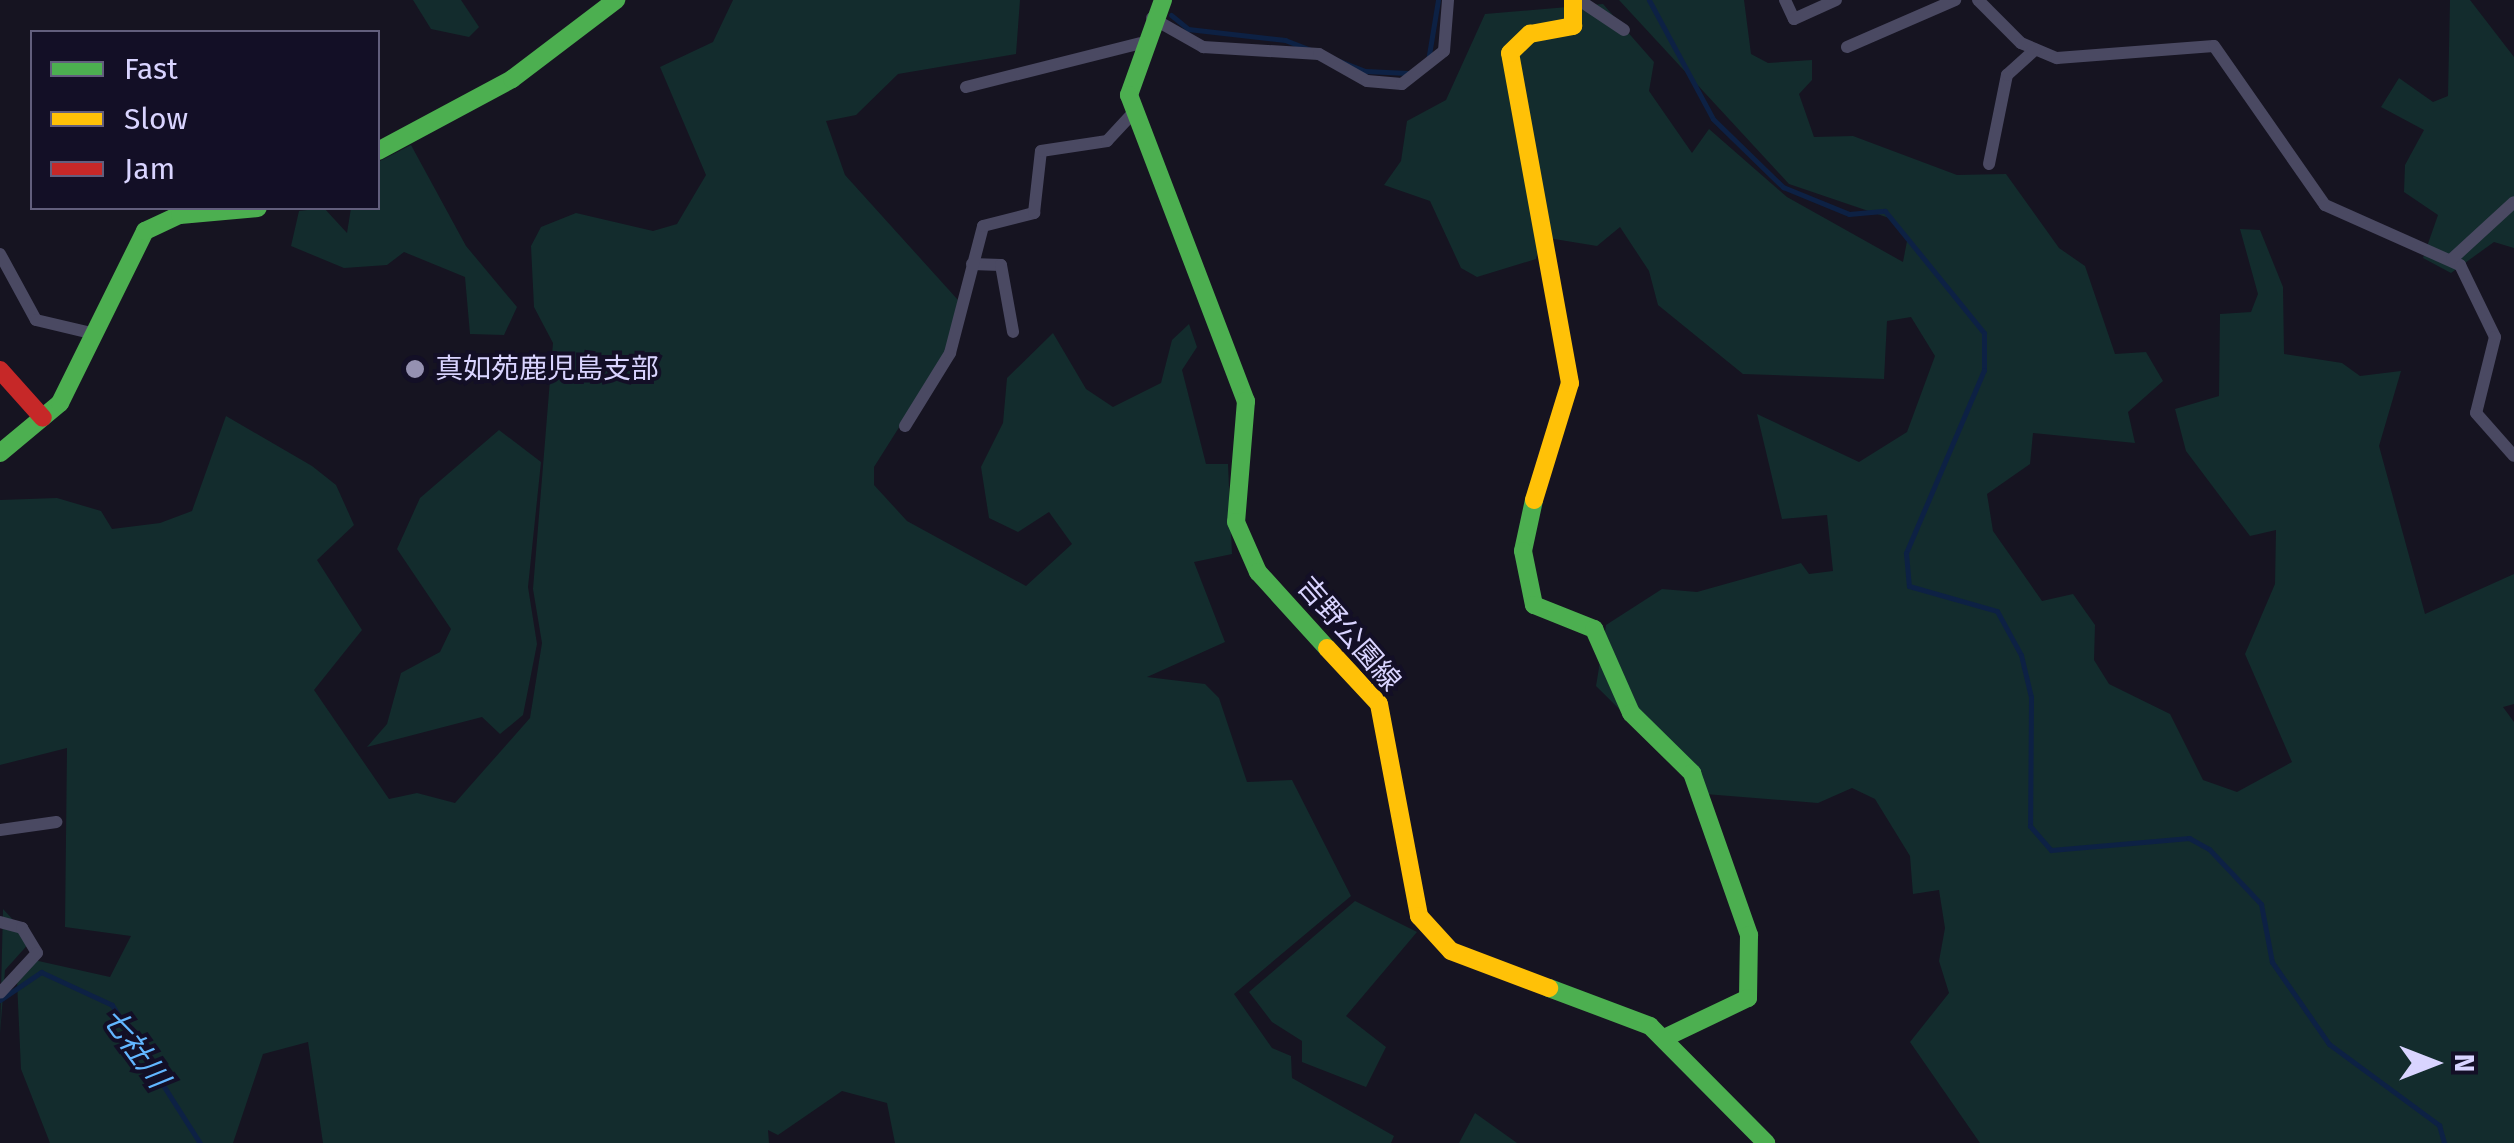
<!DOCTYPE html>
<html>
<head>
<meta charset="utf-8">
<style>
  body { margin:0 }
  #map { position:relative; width:2514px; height:1143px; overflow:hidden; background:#161421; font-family:"Fira Sans","Noto Sans JP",sans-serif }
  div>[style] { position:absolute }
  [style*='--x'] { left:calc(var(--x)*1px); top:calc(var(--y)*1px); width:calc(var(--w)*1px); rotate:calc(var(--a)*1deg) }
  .green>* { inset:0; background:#132c2d }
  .stream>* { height:5px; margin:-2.5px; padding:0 2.5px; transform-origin:2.5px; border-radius:2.5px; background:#0d2144 }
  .street>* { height:12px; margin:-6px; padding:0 6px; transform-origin:6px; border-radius:6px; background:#4a4962 }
  .fast>* { height:18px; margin:-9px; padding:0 9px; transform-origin:9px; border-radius:9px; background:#4caf50 }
  .slow>* { height:18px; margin:-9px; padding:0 9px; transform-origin:9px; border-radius:9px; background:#ffc107 }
  .jam>* { height:18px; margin:-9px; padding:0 9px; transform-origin:9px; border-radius:9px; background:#c62828 }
  .dots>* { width:28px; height:28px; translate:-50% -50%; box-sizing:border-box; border:5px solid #130f26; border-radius:50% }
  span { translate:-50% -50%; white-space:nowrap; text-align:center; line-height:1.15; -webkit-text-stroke:8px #130f26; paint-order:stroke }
  .poi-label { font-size:28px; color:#d9d4ff }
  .left { translate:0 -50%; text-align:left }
  .street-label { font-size:28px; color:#d9d4ff }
  .water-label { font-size:30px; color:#62b6ff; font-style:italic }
  .legend { position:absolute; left:30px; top:30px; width:350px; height:180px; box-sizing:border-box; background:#130f26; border:2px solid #625e7d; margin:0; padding:12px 18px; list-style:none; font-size:30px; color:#d9d4ff }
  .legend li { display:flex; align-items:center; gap:20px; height:50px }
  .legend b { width:50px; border:2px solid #625e7d }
  .north { position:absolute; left:2384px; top:1013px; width:100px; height:100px; -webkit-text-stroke:8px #130f26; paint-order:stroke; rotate:90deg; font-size:28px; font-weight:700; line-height:40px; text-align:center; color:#d9d4ff }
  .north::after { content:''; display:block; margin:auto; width:35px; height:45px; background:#d9d4ff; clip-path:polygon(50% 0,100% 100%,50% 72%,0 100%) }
</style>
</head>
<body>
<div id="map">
  <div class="green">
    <div style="clip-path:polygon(413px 0,461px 0,479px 27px,469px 37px,431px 29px)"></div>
    <div style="clip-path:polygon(733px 0,1020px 0,1016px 54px,898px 74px,856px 115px,826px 121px,845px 175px,958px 300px,946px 353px,874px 467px,874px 485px,907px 521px,1026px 586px,1072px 544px,1049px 512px,1018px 532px,989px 518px,981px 467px,1003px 423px,1007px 378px,1053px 333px,1086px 389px,1113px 407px,1161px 383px,1172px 340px,1189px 324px,1197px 347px,1182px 370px,1206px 464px,1228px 464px,1232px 554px,1194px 562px,1225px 642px,1147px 677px,1205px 684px,1219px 698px,1247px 782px,1292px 780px,1351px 896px,1234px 994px,1272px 1048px,1291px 1056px,1292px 1078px,1394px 1136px,1391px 1143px,895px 1143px,887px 1103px,842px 1091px,778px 1135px,768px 1130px,769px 1143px,323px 1143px,308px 1042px,263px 1054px,233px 1143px,50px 1143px,21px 1069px,17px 981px,34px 960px,110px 977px,131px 936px,65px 927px,67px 748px,0 765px,0 500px,57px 498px,101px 511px,112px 529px,160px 523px,192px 511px,226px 416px,312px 466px,336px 485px,354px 525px,317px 560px,362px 630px,314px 690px,389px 799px,417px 793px,455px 803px,530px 718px,542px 643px,533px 589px,553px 343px,534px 307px,531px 246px,541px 227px,576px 213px,653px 231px,677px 224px,706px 175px,660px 67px,713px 42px)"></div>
    <div style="clip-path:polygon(1619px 0,1744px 0,1751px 54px,1768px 63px,1812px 60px,1812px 80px,1799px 94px,1814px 137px,1853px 136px,1957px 175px,2006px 174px,2059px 248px,2085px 266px,2115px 354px,2146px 352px,2163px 381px,2128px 412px,2135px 443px,2033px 433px,2030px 464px,1987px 494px,1993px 531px,2042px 601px,2073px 594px,2095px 625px,2094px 660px,2109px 684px,2170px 714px,2203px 780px,2237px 792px,2292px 762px,2245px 654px,2275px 584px,2276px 530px,2250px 536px,2186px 451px,2175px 409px,2219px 396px,2220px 314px,2251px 312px,2258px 294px,2240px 229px,2260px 230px,2283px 287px,2284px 354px,2342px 363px,2360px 376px,2401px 371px,2379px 446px,2425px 614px,2514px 574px,2514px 704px,2503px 707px,2514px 722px,2514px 1143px,1980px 1143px,1910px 1042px,1949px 993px,1939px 961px,1945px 928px,1939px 890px,1913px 894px,1910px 856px,1875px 799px,1852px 788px,1818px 803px,1705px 794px,1596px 686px,1606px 625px,1662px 589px,1697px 592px,1801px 563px,1809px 574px,1833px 571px,1827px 515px,1782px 519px,1757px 414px,1859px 462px,1907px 432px,1935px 356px,1911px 317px,1887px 321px,1884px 379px,1743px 374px,1658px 305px,1649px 271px,1620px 227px,1597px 246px,1542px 237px,1536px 259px,1477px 277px,1461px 268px,1430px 201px,1384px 185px,1401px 161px,1407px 121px,1446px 100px,1485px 14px,1603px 4px,1654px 62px,1649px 91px,1692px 153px,1709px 129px,1787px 197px,1903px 262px,1908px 236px,1889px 218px,1789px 184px)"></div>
    <div style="clip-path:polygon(2450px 0,2470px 0,2514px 57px,2514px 248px,2494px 242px,2451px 273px,2423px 258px,2438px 215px,2404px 192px,2405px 165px,2424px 130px,2381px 107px,2399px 78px,2433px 102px,2448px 96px)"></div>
    <div style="clip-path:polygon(411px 145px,466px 246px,517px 307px,504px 335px,470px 334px,465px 277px,404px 252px,387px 265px,344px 268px,291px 246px,299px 211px,324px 208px,347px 233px,351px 208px,378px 208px,378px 162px)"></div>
    <div style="clip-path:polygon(499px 430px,541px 462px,528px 587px,537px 644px,523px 715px,500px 734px,482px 717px,367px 747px,387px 724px,401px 673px,440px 652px,451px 629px,397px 549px,420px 498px)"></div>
    <div style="clip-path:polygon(1355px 901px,1417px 932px,1346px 1016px,1386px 1047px,1366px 1087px,1302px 1062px,1302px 1041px,1272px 1022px,1249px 992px)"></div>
    <div style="clip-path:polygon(3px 909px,32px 940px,5px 970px,0 1034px)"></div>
    <div style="clip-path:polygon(1475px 1113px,1517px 1143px,1459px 1143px)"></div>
  </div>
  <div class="stream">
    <div style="--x:1649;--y:0;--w:135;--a:61.7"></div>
    <div style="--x:1713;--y:119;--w:98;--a:44.2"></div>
    <div style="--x:1783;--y:187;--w:71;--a:22.2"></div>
    <div style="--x:1849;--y:214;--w:36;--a:-5"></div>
    <div style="--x:1885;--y:211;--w:157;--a:50.9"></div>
    <div style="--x:1984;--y:333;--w:37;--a:90"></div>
    <div style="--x:1984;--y:370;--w:199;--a:113.1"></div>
    <div style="--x:1906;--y:553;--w:33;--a:85"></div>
    <div style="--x:1909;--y:586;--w:91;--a:15.9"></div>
    <div style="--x:1997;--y:611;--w:50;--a:61.4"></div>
    <div style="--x:2021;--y:655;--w:43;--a:76.6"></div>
    <div style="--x:2031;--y:697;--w:129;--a:90.4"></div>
    <div style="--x:2030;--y:826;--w:32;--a:49"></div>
    <div style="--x:2051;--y:850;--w:139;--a:-5"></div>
    <div style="--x:2189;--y:838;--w:23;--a:29"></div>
    <div style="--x:2209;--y:849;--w:76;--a:46.6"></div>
    <div style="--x:2261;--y:904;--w:59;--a:79.3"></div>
    <div style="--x:2272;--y:962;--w:100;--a:55.2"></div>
    <div style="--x:2329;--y:1044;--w:137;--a:36.4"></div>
    <div style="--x:2439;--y:1125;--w:19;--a:74"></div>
    <div style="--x:1171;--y:15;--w:22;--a:39"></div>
    <div style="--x:1188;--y:29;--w:98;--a:6.5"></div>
    <div style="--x:1285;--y:40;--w:86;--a:21.2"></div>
    <div style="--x:1365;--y:71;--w:43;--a:2.7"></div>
    <div style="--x:1428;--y:61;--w:62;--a:-80.7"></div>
    <div style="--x:0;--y:1000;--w:50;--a:-34.3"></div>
    <div style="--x:41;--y:972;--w:78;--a:24.9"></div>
    <div style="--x:112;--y:1005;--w:164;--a:57.5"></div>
  </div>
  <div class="street">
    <div style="--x:1579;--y:0;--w:54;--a:33.7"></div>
    <div style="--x:1785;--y:0;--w:21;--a:65"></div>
    <div style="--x:1794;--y:19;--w:46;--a:-24.3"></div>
    <div style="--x:1978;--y:0;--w:61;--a:45"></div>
    <div style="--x:2021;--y:43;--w:39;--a:23"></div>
    <div style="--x:2057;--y:58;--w:157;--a:-4.4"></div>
    <div style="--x:2214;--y:46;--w:194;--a:55.1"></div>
    <div style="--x:2325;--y:205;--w:148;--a:24"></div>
    <div style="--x:2460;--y:265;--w:80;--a:64.1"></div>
    <div style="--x:2495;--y:337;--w:78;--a:104"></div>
    <div style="--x:2476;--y:413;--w:57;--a:48.5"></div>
    <div style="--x:1152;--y:18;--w:59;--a:29.6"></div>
    <div style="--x:1203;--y:47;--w:116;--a:3.5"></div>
    <div style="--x:1319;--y:54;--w:55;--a:29.4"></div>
    <div style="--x:1367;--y:81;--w:35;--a:5"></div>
    <div style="--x:1402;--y:84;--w:53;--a:-38.2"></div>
    <div style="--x:1444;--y:51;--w:51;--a:-85.5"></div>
    <div style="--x:1847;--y:47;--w:118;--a:-23.5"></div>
    <div style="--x:966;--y:87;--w:180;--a:-14.1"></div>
    <div style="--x:1989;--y:164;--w:91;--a:-78.6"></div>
    <div style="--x:2007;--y:75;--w:38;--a:-42"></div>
    <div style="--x:0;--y:254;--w:75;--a:61.4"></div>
    <div style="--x:36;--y:320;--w:57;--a:13.3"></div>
    <div style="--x:2452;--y:259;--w:84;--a:-42.6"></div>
    <div style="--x:972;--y:264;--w:29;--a:2"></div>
    <div style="--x:1001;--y:265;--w:68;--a:79.8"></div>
    <div style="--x:905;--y:426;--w:86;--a:-58.3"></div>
    <div style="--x:950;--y:353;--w:131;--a:-75.4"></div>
    <div style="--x:983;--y:226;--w:53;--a:-14.3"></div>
    <div style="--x:1034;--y:213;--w:62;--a:-83.6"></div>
    <div style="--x:1041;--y:151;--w:67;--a:-8.6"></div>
    <div style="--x:1107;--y:141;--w:37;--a:-47"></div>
    <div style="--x:0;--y:830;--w:57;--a:-8.1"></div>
    <div style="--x:0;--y:922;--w:23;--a:15"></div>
    <div style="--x:22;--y:928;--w:29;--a:59"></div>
    <div style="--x:37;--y:953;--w:54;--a:132.8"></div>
  </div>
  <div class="fast">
    <div style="--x:1163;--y:0;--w:101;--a:109.7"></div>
    <div style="--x:1129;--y:95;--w:328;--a:69.1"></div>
    <div style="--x:1246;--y:401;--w:121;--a:94.7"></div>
    <div style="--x:1236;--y:522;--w:55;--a:66.3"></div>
    <div style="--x:1258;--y:572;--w:103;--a:47.8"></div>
    <div style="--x:378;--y:151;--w:152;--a:-28.2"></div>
    <div style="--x:512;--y:79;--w:131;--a:-37.2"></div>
    <div style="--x:0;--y:453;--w:78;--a:-39.8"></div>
    <div style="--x:60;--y:403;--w:192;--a:-63.7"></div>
    <div style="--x:145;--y:231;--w:38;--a:-25"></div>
    <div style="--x:180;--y:215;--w:78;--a:-5.1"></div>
    <div style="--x:1534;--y:500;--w:52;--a:102.2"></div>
    <div style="--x:1523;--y:551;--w:55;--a:78.5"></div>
    <div style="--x:1534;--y:605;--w:65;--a:21.8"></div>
    <div style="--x:1594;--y:629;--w:92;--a:66.2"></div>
    <div style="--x:1631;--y:713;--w:86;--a:44.5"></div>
    <div style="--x:1692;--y:773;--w:172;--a:70.6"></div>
    <div style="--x:1749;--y:935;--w:63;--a:90.9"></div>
    <div style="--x:1748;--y:998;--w:93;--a:154.5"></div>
    <div style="--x:1549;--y:988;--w:108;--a:20.6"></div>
    <div style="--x:1650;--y:1026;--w:165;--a:45.2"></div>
  </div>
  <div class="slow">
    <div style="--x:1534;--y:500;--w:122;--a:-72.9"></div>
    <div style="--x:1570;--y:383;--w:335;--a:-100.3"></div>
    <div style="--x:1510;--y:53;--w:28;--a:-44"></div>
    <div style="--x:1530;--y:34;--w:44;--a:-10.5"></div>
    <div style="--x:1573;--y:26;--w:26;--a:-90"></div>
    <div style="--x:1327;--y:648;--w:76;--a:47.1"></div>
    <div style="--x:1379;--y:704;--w:216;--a:79.3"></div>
    <div style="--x:1419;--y:916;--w:47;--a:47.6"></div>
    <div style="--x:1451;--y:951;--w:105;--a:20.7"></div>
  </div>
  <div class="jam">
    <div style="--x:0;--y:370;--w:64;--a:48.1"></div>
  </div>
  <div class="dots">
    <div style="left:415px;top:369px;background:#9591b1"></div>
  </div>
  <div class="poi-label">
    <span class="left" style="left:435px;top:369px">真如苑鹿児島支部</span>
  </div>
  <div class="street-label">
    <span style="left:1349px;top:634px;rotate:49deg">吉野公園線</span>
  </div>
  <div class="water-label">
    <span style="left:135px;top:1048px;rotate:54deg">七社川</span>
  </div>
  <ul class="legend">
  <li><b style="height:12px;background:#4caf50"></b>Fast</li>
  <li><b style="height:12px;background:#ffc107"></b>Slow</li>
  <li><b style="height:12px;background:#c62828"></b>Jam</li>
  </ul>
  <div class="north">N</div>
</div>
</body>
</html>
